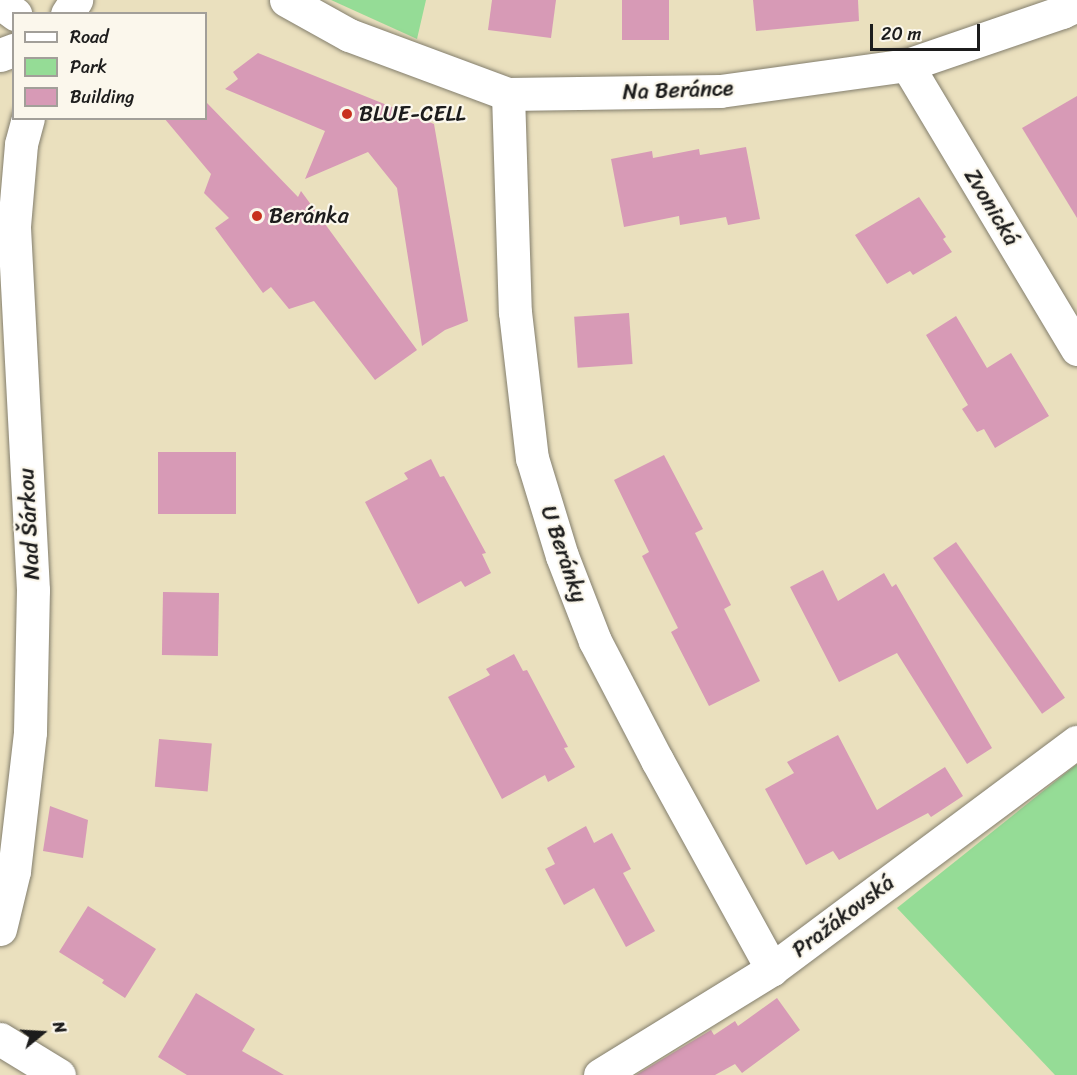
<!DOCTYPE html>
<html>
<head>
<meta charset="utf-8">
<style>
  body { margin:0 }
  #map { position:relative; width:1077px; height:1075px; overflow:hidden; background:#eae0be; font-family:Sriracha,sans-serif }
  div>[style] { position:absolute }
  [style*='--x'] { left:calc(var(--x)*1px); top:calc(var(--y)*1px); width:calc(var(--w)*1px); rotate:calc(var(--a)*1deg) }
  .green>* { inset:0; background:#95dc96 }
  .building>* { inset:0; background:#d79ab6; transform-origin:0 0 }
  .roads { filter:drop-shadow(0 0 2px #837e6d) drop-shadow(0 0 2px #837e6d) }
  .street>* { height:33px; margin:-16.5px; padding:0 16.5px; transform-origin:16.5px; border-radius:16.5px; background:#fff }
  .dots>* { width:16px; height:16px; translate:-50% -50%; box-sizing:border-box; border:3px solid #fbf7ec; border-radius:50% }
  span { translate:-50% -50%; white-space:nowrap; text-align:center; line-height:1.15; -webkit-text-stroke:4.5px #fbf7ec; paint-order:stroke }
  .street-label { font-size:22px; color:#1c1c1c }
  .poi-label { font-size:22px; color:#1c1c1c }
  .left { translate:0 -50%; text-align:left }
  .legend { position:absolute; left:12px; top:12px; width:195px; height:108px; box-sizing:border-box; background:#fbf7ec; border:2px solid #a29f99; margin:0; padding:8px 10px; list-style:none; font-size:18px; color:#1c1c1c }
  .legend li { display:flex; align-items:center; gap:12px; height:30px }
  .legend b { width:30px; border:2px solid #a29f99 }
  .north { position:absolute; left:12px; top:1003px; width:60px; height:60px; -webkit-text-stroke:4px #fbf7ec; paint-order:stroke; rotate:72deg; font-size:16px; font-weight:700; line-height:24px; text-align:center; color:#1c1c1c }
  .north::after { content:''; display:block; margin:auto; width:21px; height:27px; background:#1c1c1c; clip-path:polygon(50% 0,100% 100%,50% 72%,0 100%) }
  .scale { position:absolute; left:870px; top:24px; width:110px; height:27px; box-sizing:border-box; border:3px solid #1c1c1c; border-top:0; padding-left:8px; font-size:18px; line-height:21px; white-space:nowrap; color:#1c1c1c; -webkit-text-stroke:4px #fbf7ec; paint-order:stroke }
</style>
</head>
<body>
<div id="map">
  <div class="green">
    <div style="clip-path:polygon(331px 0,426px 0,417px 39px)"></div>
    <div style="clip-path:polygon(1077px 764px,1077px 1075px,1055px 1075px,897px 908px)"></div>
  </div>
  <div class="building">
    <div style="clip-path:polygon(492px 0,556px 0,551px 38px,488px 30px)"></div>
    <div style="left:622px;top:0;width:47px;height:40px"></div>
    <div style="clip-path:polygon(753px 0,858px 0,859px 21px,756px 31px)"></div>
    <div style="clip-path:polygon(258px 53px,434px 124px,468px 321px,445px 330px,422px 346px,397px 188px,368px 152px,305px 179px,325px 131px,225px 89px,238px 79px,233px 72px)"></div>
    <div style="clip-path:polygon(1077px 96px,1077px 218px,1022px 128px)"></div>
    <div style="clip-path:polygon(207px 103px,298px 197px,301px 191px,417px 350px,375px 380px,314px 301px,289px 309px,271px 287px,263px 293px,215px 228px,229px 218px,204px 193px,211px 174px,164px 118px,206px 118px)"></div>
    <div style="clip-path:polygon(746px 147px,760px 219px,728px 225px,726px 217px,680px 225px,679px 216px,624px 227px,611px 159px,652px 151px,653px 158px,699px 149px,700px 155px)"></div>
    <div style="clip-path:polygon(919px 197px,946px 237px,943px 239px,952px 252px,913px 275px,910px 271px,887px 284px,855px 235px)"></div>
    <div style="left:629px;top:313px;width:51px;height:55px;rotate:86deg"></div>
    <div style="clip-path:polygon(956px 316px,987px 368px,1011px 353px,1049px 416px,995px 448px,984px 429px,977px 432px,962px 409px,968px 405px,926px 335px)"></div>
    <div style="left:158px;top:452px;width:78px;height:62px"></div>
    <div style="clip-path:polygon(664px 455px,703px 529px,695px 533px,731px 605px,724px 609px,760px 681px,709px 706px,671px 632px,678px 628px,642px 556px,649px 552px,614px 480px)"></div>
    <div style="clip-path:polygon(431px 459px,440px 477px,444px 476px,486px 553px,482px 554px,491px 573px,465px 587px,461px 581px,418px 604px,365px 502px,408px 479px,404px 473px)"></div>
    <div style="left:956px;top:542px;width:190px;height:28px;rotate:55deg"></div>
    <div style="clip-path:polygon(823px 570px,838px 601px,884px 573px,892px 587px,896px 584px,992px 748px,967px 764px,897px 653px,839px 682px,790px 587px)"></div>
    <div style="left:163px;top:592px;width:56px;height:63px;rotate:1deg"></div>
    <div style="clip-path:polygon(514px 654px,523px 671px,527px 670px,568px 747px,564px 748px,575px 767px,548px 782px,545px 775px,502px 799px,448px 697px,490px 675px,486px 669px)"></div>
    <div style="clip-path:polygon(838px 735px,877px 810px,945px 767px,963px 796px,931px 817px,928px 813px,839px 860px,833px 851px,806px 865px,765px 789px,794px 773px,787px 762px)"></div>
    <div style="left:159px;top:739px;width:53px;height:48px;rotate:5deg"></div>
    <div style="clip-path:polygon(50px 806px,88px 820px,83px 858px,43px 851px)"></div>
    <div style="clip-path:polygon(586px 826px,594px 843px,612px 833px,631px 869px,623px 873px,655px 931px,626px 947px,594px 888px,564px 905px,545px 869px,555px 864px,547px 848px)"></div>
    <div style="clip-path:polygon(88px 906px,156px 949px,125px 998px,102px 983px,104px 980px,59px 952px)"></div>
    <div style="clip-path:polygon(196px 993px,255px 1029px,242px 1051px,284px 1075px,187px 1075px,158px 1057px)"></div>
    <div style="clip-path:polygon(777px 998px,800px 1030px,742px 1073px,735px 1064px,715px 1075px,636px 1075px,711px 1030px,714px 1035px,735px 1021px,738px 1026px)"></div>
  </div>
  <div class="roads">
    <div class="street">
      <div style="--x:286;--y:0;--w:72;--a:29.1"></div>
      <div style="--x:349;--y:35;--w:170;--a:20.4"></div>
      <div style="--x:508;--y:94;--w:212;--a:-0.8"></div>
      <div style="--x:720;--y:91;--w:189;--a:-7.9"></div>
      <div style="--x:907;--y:65;--w:164;--a:-18.9"></div>
      <div style="--x:1062;--y:12;--w:17;--a:-25"></div>
      <div style="--x:0;--y:3;--w:19;--a:36"></div>
      <div style="--x:67;--y:14;--w:17;--a:-57"></div>
      <div style="--x:0;--y:55;--w:15;--a:-20"></div>
      <div style="--x:907;--y:65;--w:331;--a:59.1"></div>
      <div style="--x:508;--y:94;--w:218;--a:88.2"></div>
      <div style="--x:515;--y:312;--w:147;--a:83.4"></div>
      <div style="--x:532;--y:458;--w:102;--a:73"></div>
      <div style="--x:562;--y:556;--w:91;--a:68.8"></div>
      <div style="--x:595;--y:641;--w:134;--a:62.5"></div>
      <div style="--x:657;--y:760;--w:239;--a:61.2"></div>
      <div style="--x:0;--y:929;--w:60;--a:-76.4"></div>
      <div style="--x:14;--y:871;--w:140;--a:-83.4"></div>
      <div style="--x:30;--y:732;--w:142;--a:-88.8"></div>
      <div style="--x:33;--y:590;--w:364;--a:-93"></div>
      <div style="--x:14;--y:226;--w:82;--a:-85.1"></div>
      <div style="--x:21;--y:144;--w:27;--a:-75"></div>
      <div style="--x:0;--y:1039;--w:69;--a:31.4"></div>
      <div style="--x:600;--y:1075;--w:202;--a:-31.6"></div>
      <div style="--x:772;--y:969;--w:380;--a:-36.7"></div>
    </div>
  </div>
  <div class="dots">
    <div style="left:347px;top:114px;background:#c8321e"></div>
    <div style="left:257px;top:216px;background:#c8321e"></div>
  </div>
  <div class="street-label">
    <span style="left:678px;top:90px;rotate:-2deg">Na Beránce</span>
    <span style="left:992px;top:207px;rotate:59deg">Zvonická</span>
    <span style="left:29px;top:524px;rotate:-93deg">Nad Šárkou</span>
    <span style="left:564px;top:554px;rotate:71deg">U Beránky</span>
    <span style="left:843px;top:916px;rotate:-37deg">Pražákovská</span>
  </div>
  <div class="poi-label">
    <span class="left" style="left:359px;top:114px">BLUE-CELL</span>
    <span class="left" style="left:269px;top:216px">Beránka</span>
  </div>
  <ul class="legend">
  <li><b style="height:8px;background:#fff"></b>Road</li>
  <li><b style="height:16px;background:#95dc96"></b>Park</li>
  <li><b style="height:16px;background:#d79ab6"></b>Building</li>
  </ul>
  <div class="north">N</div>
  <div class="scale">20 m</div>
</div>
</body>
</html>
